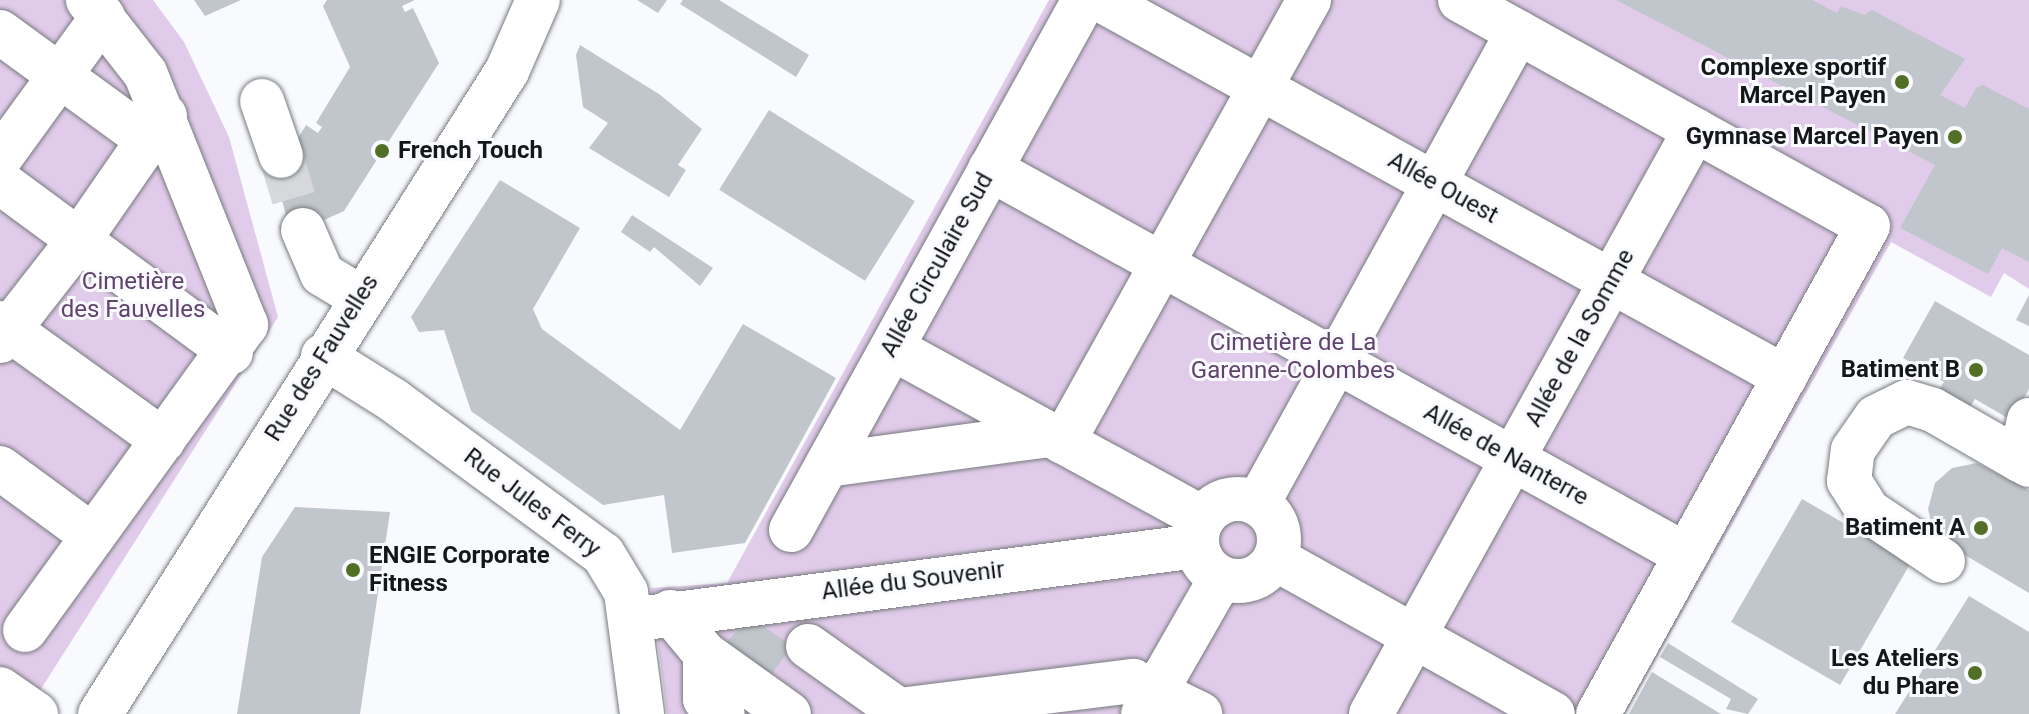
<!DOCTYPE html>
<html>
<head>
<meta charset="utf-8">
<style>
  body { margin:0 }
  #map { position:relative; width:2029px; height:714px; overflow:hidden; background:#f8fafe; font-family:Roboto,sans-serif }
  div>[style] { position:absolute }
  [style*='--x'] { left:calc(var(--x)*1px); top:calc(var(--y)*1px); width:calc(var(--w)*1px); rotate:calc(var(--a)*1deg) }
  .green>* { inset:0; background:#e1cbea }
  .building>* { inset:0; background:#c0c6cb; transform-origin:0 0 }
  .minor-tunnel>* { height:44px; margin-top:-22px; transform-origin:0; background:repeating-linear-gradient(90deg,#d6d8dc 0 44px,transparent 0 66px) }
  .roads { filter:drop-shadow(0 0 2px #777a7f) drop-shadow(0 0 2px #777a7f) }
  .minor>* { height:44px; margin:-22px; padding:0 22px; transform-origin:22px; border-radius:22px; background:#fff }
  .minor>.ring { margin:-22px; padding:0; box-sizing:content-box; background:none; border:44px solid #fff; border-radius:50% }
  .dots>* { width:22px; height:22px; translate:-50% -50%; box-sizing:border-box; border:4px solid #f8fafe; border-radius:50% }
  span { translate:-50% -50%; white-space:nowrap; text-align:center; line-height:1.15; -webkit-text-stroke:6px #f8fafe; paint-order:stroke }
  .poi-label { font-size:24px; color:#151618; font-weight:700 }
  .right { translate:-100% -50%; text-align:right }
  .left { translate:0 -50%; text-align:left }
  .street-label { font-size:24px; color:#151618 }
  .park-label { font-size:24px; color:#61416d }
</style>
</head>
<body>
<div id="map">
  <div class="green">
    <div style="clip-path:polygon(0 0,153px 0,184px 42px,229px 137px,278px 317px,25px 714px,0 714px)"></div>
    <div style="clip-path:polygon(1049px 0,2029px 0,2029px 289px,2004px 273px,1991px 297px,1891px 242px,1625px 714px,667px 714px,651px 588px,727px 583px)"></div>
  </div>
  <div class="building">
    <div style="clip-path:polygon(194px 0,241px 0,205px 16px)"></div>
    <div style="clip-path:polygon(327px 0,415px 0,402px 6px,405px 12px,413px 8px,439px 63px,344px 211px,291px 235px,272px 161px,289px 153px,306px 125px,318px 133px,322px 127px,316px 123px,350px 67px,323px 6px)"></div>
    <div style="clip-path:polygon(637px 0,667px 0,658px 13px)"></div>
    <div style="clip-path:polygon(683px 0,719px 0,809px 55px,796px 77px,680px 4px)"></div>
    <div style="clip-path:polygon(1616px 0,1812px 0,1837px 13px,1841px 6px,1864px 15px,1872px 10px,1965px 59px,1940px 95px,1965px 108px,1976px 88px,1983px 85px,2029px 109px,2029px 262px,2002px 248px,1988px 274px,1900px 228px,1935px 165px)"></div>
    <div style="clip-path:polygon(580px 45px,659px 94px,702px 129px,678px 165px,686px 170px,669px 197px,589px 148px,608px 123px,583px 107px,576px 55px)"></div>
    <div style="left:769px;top:110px;width:172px;height:94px;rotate:32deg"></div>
    <div style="clip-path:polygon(500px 180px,580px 228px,533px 309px,542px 329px,680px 430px,743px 324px,836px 378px,745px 543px,672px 553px,664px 495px,603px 505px,471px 411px,444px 330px,419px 332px,411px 317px)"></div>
    <div style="clip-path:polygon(632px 215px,713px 268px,700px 286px,654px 247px,650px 252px,621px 232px)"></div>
    <div style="clip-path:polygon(2029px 295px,2029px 326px,2016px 320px)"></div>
    <div style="clip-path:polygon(1935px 301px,2029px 355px,2029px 389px,2011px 420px,1975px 399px,1965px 415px,1934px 397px,1944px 382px,1903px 358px)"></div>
    <div style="clip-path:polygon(1977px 463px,2029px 490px,2029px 593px,1948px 545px,1933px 530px,1928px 509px,1935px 483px,1952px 468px)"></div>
    <div style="left:1802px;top:499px;width:126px;height:142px;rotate:30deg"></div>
    <div style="clip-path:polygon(295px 507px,390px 512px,360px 714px,237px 714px,262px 557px)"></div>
    <div style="clip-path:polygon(1969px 596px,2029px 632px,2029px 714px,1895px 714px)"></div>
    <div style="clip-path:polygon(750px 617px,792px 646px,764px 685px,721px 648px)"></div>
    <div style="clip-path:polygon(1668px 643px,1758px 699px,1748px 714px,1726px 709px,1731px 699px,1660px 657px)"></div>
    <div style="clip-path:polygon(1652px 672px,1721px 714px,1629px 714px)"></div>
  </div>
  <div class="minor-tunnel">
    <div style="--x:281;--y:156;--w:77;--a:73.4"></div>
  </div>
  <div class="roads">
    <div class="minor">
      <div style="--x:1101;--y:0;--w:781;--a:28.86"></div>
      <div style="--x:1460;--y:0;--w:466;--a:29"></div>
      <div style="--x:1868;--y:226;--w:558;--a:118.95"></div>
      <div style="--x:0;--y:32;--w:183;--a:36.1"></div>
      <div style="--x:262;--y:101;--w:58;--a:70.9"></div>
      <div style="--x:0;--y:158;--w:175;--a:-54"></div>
      <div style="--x:990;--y:169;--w:796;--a:29.01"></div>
      <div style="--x:0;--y:182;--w:287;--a:36.4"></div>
      <div style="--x:303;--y:230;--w:48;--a:66.6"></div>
      <div style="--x:322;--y:274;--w:44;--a:31.2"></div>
      <div style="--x:0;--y:323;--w:201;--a:35.7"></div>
      <div style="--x:0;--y:341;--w:128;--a:-52"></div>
      <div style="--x:79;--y:240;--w:151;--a:-55.3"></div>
      <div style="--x:892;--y:348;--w:354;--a:28.7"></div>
      <div style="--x:323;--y:356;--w:83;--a:32.2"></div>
      <div style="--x:393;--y:400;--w:260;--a:36.3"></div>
      <div style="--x:603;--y:554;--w:44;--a:58.8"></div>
      <div style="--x:626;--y:592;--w:123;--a:82.5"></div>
      <div style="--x:2029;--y:420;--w:41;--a:102.7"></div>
      <div style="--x:2020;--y:460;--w:10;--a:29"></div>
      <div style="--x:1063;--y:442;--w:506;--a:-60.9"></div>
      <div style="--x:827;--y:465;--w:225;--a:-7.7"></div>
      <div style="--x:0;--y:468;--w:115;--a:36.2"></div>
      <div class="ring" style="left:1197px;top:499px;width:38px;height:38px"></div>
      <div style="--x:1258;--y:503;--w:538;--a:-61.1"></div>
      <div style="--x:791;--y:530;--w:606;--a:-61.06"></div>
      <div style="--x:1276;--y:559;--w:317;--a:29.2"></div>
      <div style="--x:1943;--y:561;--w:90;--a:-146.3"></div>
      <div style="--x:1868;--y:511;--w:36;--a:-122"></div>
      <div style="--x:1849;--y:481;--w:31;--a:-83"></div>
      <div style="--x:1853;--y:450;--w:40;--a:-55.1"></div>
      <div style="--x:1876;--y:417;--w:34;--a:-26"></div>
      <div style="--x:1907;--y:402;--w:27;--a:17"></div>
      <div style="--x:1933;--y:410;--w:100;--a:29.9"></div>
      <div style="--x:670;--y:612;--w:55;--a:50.2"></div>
      <div style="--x:705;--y:654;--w:103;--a:35.5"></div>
      <div style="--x:630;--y:620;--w:572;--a:-7.44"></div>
      <div style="--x:25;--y:630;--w:377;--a:-54.1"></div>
      <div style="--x:246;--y:325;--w:271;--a:-111.8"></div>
      <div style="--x:145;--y:73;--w:93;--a:-128"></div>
      <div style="--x:808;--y:646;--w:118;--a:35.3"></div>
      <div style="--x:705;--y:654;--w:45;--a:90"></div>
      <div style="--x:705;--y:699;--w:23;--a:40"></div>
      <div style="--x:0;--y:689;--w:44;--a:34.8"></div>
      <div style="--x:899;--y:710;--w:236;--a:-7.1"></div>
      <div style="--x:1133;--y:681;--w:75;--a:26.2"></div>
      <div style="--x:100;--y:714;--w:761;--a:-57.67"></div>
      <div style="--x:507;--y:71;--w:77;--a:-66.4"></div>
      <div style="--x:1143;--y:714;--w:157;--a:-60.2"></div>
      <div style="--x:1371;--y:714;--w:668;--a:-60.98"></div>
    </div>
  </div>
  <div class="dots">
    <div style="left:1902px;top:82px;background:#517026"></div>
    <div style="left:1955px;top:137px;background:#517026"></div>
    <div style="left:382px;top:151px;background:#517026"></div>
    <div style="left:1976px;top:370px;background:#517026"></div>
    <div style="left:1981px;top:528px;background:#517026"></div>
    <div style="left:353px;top:570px;background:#517026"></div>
    <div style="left:1975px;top:673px;background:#517026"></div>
  </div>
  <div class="poi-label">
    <span class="right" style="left:1886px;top:82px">Complexe sportif<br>Marcel Payen</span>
    <span class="right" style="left:1939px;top:137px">Gymnase Marcel Payen</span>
    <span class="left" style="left:398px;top:151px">French Touch</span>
    <span class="right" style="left:1960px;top:370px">Batiment B</span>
    <span class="right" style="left:1965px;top:528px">Batiment A</span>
    <span class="left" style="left:369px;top:570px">ENGIE Corporate<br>Fitness</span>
    <span class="right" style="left:1959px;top:673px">Les Ateliers<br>du Phare</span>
  </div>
  <div class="street-label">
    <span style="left:1443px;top:188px;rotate:29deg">Allée Ouest</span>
    <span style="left:937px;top:265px;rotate:-61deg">Allée Circulaire Sud</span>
    <span style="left:1580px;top:338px;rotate:-61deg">Allée de la Somme</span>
    <span style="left:322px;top:358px;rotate:-58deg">Rue des Fauvelles</span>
    <span style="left:1506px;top:455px;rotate:29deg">Allée de Nanterre</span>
    <span style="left:532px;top:503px;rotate:37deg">Rue Jules Ferry</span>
    <span style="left:913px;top:581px;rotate:-7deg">Allée du Souvenir</span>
  </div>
  <div class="park-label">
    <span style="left:133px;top:296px">Cimetière<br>des Fauvelles</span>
    <span style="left:1293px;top:357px">Cimetière de La<br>Garenne-Colombes</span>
  </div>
</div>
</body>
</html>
